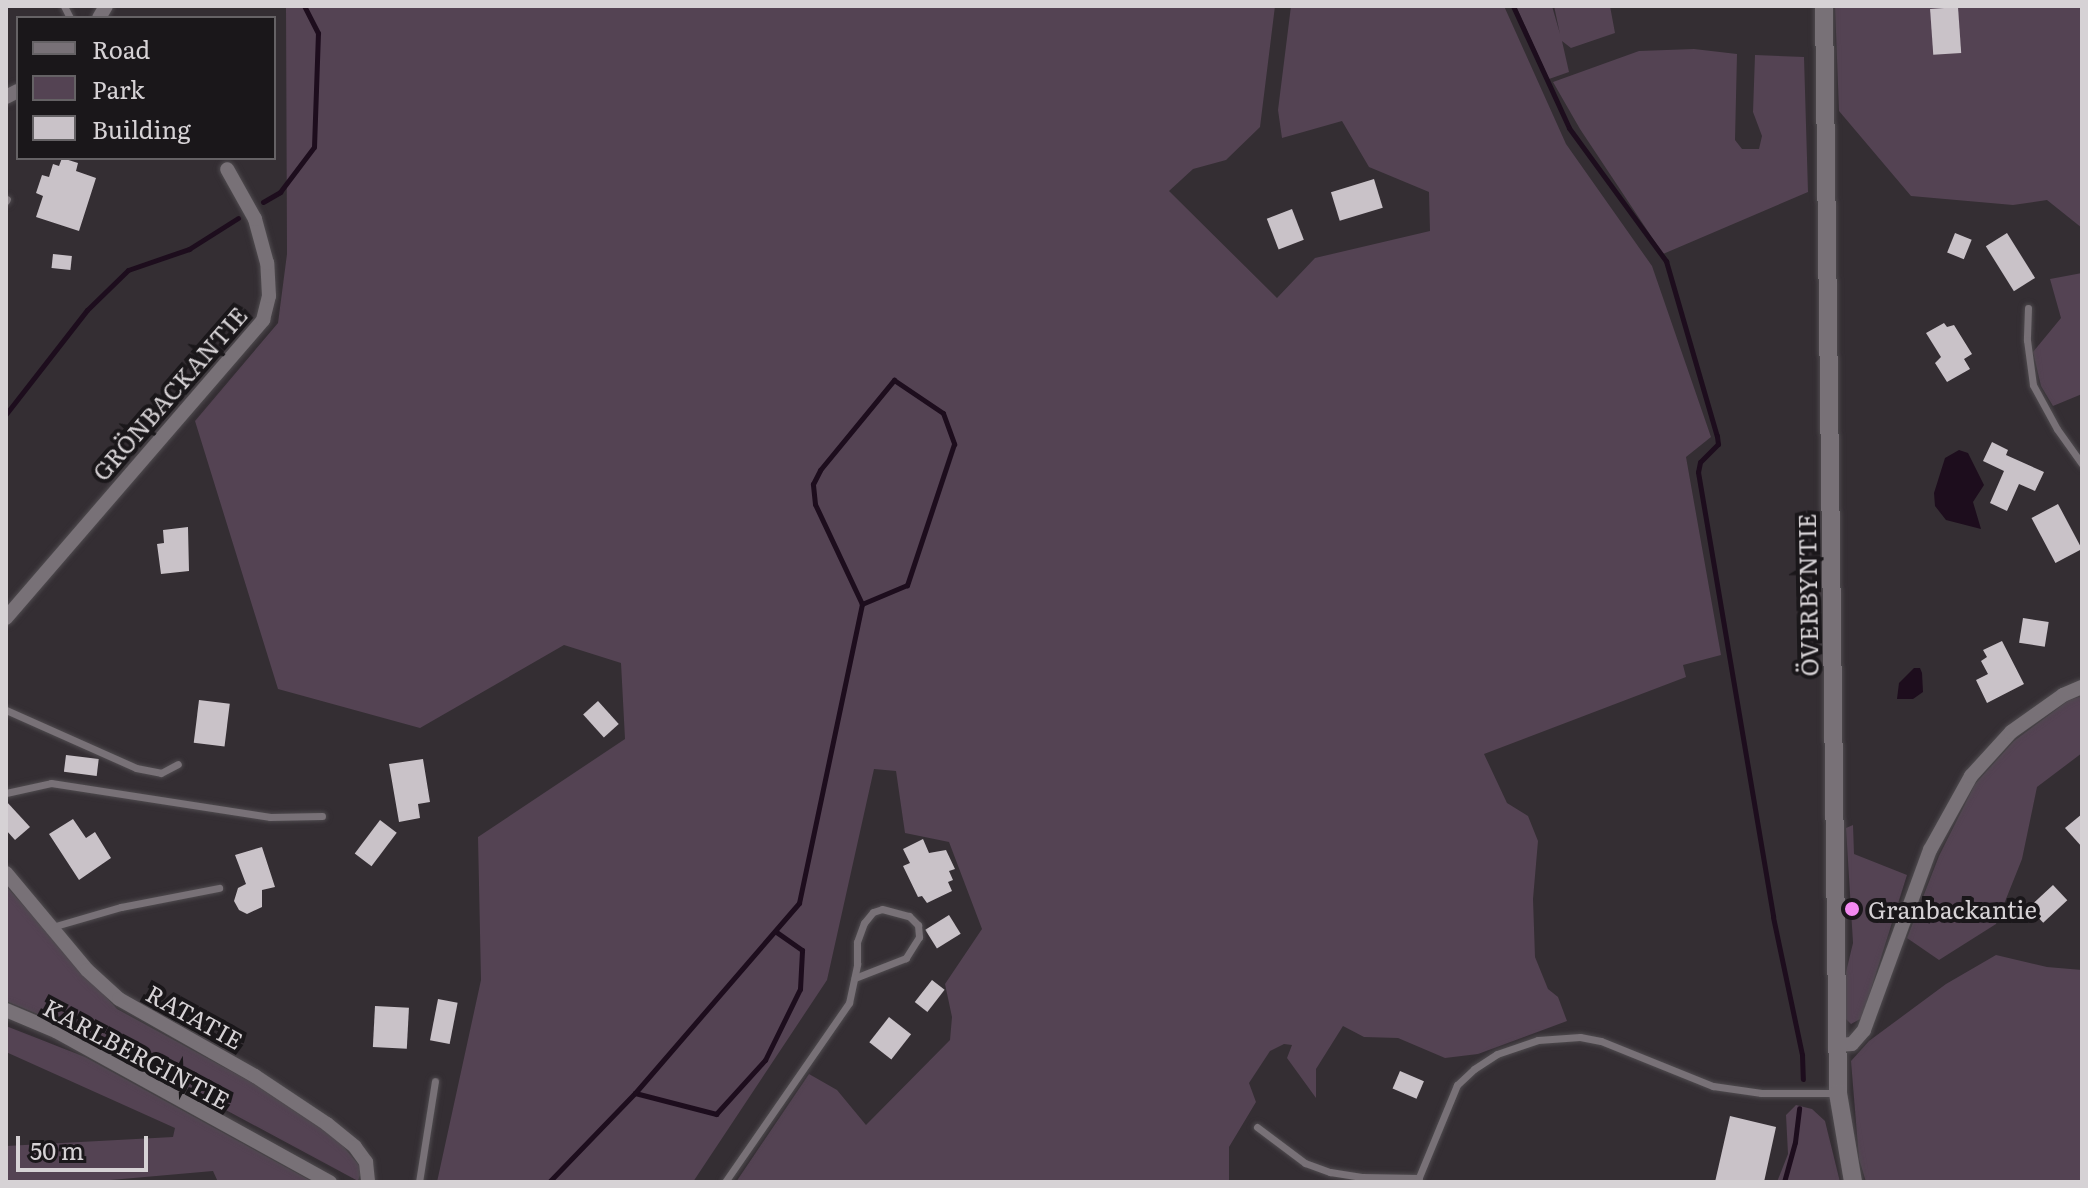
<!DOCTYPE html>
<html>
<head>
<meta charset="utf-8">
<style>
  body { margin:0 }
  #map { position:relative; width:2088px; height:1188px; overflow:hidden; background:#342e33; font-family:Literata,serif }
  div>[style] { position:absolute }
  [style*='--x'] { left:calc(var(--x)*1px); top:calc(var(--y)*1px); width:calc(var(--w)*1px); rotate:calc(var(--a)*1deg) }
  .green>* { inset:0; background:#544353 }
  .water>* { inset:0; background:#1d0d1d }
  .stream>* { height:5px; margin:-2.5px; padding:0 2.5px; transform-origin:2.5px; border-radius:2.5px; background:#1d0d1d }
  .building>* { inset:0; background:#c9c2c8; transform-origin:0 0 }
  .roads { filter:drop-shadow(0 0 2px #4f4b4f) drop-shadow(0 0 2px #4f4b4f) }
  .service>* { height:7px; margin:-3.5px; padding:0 3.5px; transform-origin:3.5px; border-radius:3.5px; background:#787177 }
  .minor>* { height:14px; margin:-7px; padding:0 7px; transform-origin:7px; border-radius:7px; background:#787177 }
  .tertiary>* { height:18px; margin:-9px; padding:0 9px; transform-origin:9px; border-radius:9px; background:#787177 }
  .dots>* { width:22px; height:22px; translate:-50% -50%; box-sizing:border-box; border:4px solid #1a171a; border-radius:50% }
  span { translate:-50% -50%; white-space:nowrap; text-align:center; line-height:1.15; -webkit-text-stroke:8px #1a171a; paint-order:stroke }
  .street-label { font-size:24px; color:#d6d2d5 }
  .poi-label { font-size:24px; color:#d6d2d5 }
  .left { translate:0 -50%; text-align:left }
  .frame { position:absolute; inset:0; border:8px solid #d6d2d5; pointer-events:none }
  .legend { position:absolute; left:16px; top:16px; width:260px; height:144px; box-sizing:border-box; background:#1a171a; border:2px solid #656265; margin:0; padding:10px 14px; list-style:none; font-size:24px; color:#d6d2d5 }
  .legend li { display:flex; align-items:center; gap:16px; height:40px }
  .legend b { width:40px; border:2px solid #656265 }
  .scale { position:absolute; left:16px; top:1136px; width:132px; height:36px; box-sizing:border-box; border:4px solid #d6d2d5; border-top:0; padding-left:10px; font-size:24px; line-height:28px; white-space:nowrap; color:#d6d2d5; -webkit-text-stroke:6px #1a171a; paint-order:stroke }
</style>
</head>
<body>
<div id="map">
  <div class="green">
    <div style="clip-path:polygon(286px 6px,1275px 6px,1260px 127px,1226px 160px,1193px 169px,1169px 191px,1277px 298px,1315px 258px,1430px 231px,1429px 192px,1369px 167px,1342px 121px,1282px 138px,1278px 110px,1291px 6px,1504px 6px,1566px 144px,1652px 266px,1711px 437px,1686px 457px,1721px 655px,1683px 665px,1686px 677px,1484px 754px,1507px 803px,1528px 816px,1538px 841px,1533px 899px,1535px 957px,1548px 989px,1558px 997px,1567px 1021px,1478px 1054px,1445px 1058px,1398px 1038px,1364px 1037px,1343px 1026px,1316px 1069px,1316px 1098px,1287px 1058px,1292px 1045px,1284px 1044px,1270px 1051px,1249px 1083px,1256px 1102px,1229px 1147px,1229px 1182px,736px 1182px,809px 1074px,837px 1090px,866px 1125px,950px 1040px,952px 1017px,945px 984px,982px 929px,949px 842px,905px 833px,896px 771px,874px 769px,827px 980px,693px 1182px,437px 1182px,481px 980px,478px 837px,625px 739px,621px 663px,564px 645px,420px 728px,278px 689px,195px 421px,278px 323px,287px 254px)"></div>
    <div style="clip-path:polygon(1516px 6px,1552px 6px,1560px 34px,1554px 6px,1610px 6px,1615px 33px,1571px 48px,1562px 41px,1569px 72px,1549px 79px)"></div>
    <div style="clip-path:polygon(1835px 6px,2082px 6px,2082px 228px,2047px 200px,2013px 205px,1911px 196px,1839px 111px)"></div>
    <div style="clip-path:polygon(1694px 49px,1737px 54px,1735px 140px,1742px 149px,1759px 149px,1762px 136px,1753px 112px,1755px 55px,1804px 57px,1808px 192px,1663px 254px,1580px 129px,1553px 82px,1639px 51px)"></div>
    <div style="clip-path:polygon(2082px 273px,2082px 394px,2053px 406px,2041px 386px,2033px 352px,2061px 318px,2050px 279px)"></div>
    <div style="clip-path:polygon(2082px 696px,2082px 753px,2037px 787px,2022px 859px,1996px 924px,1939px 960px,1907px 938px,1939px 856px,1975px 784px,2014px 741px,2069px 700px)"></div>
    <div style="clip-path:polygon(1853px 825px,1854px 854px,1907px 875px,1862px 1018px,1851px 1024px,1846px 1019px,1846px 972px,1853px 943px,1846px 828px)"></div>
    <div style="clip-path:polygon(6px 886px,117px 1009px,251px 1082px,338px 1140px,362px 1169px,358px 1181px,79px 1031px,6px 1001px)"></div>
    <div style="clip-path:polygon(1996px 955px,2047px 967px,2082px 970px,2082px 1182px,1866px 1182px,1859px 1159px,1851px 1061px,1869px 1041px,1946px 984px)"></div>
    <div style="clip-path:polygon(6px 1026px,85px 1057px,313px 1182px,218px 1182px,213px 1171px,88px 1182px,6px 1182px,6px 1146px,173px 1137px,175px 1128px,6px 1052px)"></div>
    <div style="clip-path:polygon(1796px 1105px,1812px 1109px,1825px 1121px,1840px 1182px,1777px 1182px,1788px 1154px,1786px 1115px)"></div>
  </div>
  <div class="water">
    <div style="clip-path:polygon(1959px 450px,1968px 453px,1984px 485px,1973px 502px,1981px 529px,1946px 520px,1935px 506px,1934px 493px,1945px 458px)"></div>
    <div style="clip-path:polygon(1914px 668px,1920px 668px,1922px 673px,1923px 692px,1913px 699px,1897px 699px,1899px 683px)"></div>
  </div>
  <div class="stream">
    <div style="--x:1513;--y:6;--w:134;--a:65.3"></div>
    <div style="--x:1569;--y:128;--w:165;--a:53.9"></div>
    <div style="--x:1666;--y:261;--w:182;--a:73.8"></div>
    <div style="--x:1717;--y:436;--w:8;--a:83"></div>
    <div style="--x:1718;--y:444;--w:25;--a:135"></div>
    <div style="--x:1700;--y:462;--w:10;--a:101"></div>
    <div style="--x:1698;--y:472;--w:451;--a:80.4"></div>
    <div style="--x:1773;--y:917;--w:141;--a:78.1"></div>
    <div style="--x:1802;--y:1055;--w:24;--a:88"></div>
    <div style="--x:263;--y:202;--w:20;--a:-30"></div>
    <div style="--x:280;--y:192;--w:56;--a:-52.9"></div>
    <div style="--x:314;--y:147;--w:114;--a:-88"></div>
    <div style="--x:318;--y:33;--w:30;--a:-117"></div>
    <div style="--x:6;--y:414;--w:132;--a:-52.1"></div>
    <div style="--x:87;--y:310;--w:57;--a:-44.3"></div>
    <div style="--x:128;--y:270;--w:65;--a:-19"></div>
    <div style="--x:189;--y:249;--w:58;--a:-32.3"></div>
    <div style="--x:635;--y:1093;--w:84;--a:14.5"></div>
    <div style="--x:716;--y:1114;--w:73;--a:-47.8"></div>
    <div style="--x:765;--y:1060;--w:79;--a:-63.8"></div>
    <div style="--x:800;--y:989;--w:39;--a:-87"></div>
    <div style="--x:802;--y:950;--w:32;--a:-145"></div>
    <div style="--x:549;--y:1182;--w:124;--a:-46"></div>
    <div style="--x:635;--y:1093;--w:251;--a:-49.2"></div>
    <div style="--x:799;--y:903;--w:306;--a:-78.1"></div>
    <div style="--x:862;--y:604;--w:110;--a:-115.2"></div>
    <div style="--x:815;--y:504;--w:20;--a:-96"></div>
    <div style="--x:813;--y:484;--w:16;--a:-63"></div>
    <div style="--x:820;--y:470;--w:117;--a:-50.6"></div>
    <div style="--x:894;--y:380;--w:59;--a:34"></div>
    <div style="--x:943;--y:413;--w:33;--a:70"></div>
    <div style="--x:954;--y:444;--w:149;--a:108.4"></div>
    <div style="--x:907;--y:585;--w:49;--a:157.1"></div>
    <div style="--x:1784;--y:1182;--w:41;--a:-74.6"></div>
    <div style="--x:1795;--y:1142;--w:34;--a:-83"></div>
  </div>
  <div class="building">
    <div style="left:1958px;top:7px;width:46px;height:28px;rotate:86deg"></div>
    <div style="clip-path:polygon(62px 158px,78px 163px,76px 171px,96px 178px,79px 231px,36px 217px,43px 196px,36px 193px,42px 175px,49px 177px,53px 164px,59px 166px)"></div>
    <div style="left:1374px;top:179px;width:30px;height:45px;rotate:73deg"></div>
    <div style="left:1292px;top:209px;width:33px;height:27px;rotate:69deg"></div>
    <div style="left:1955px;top:233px;width:18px;height:21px;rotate:22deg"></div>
    <div style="left:2007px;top:233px;width:53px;height:25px;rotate:58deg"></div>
    <div style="left:53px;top:254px;width:19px;height:14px;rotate:6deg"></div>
    <div style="clip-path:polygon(1944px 323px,1947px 327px,1954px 325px,1972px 354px,1964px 359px,1970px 369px,1947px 382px,1935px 363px,1941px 357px,1926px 333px)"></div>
    <div style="clip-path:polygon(1992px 442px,2008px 450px,2006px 455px,2044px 472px,2035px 491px,2019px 484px,2007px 511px,1990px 503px,2004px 471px,1983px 461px)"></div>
    <div style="left:2058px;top:504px;width:51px;height:30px;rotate:62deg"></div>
    <div style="clip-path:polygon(188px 527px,189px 571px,161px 574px,157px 544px,164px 543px,163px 530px)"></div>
    <div style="left:2023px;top:618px;width:26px;height:25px;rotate:9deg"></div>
    <div style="clip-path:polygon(2002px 641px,2024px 684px,1987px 703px,1976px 680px,1988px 674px,1981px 661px,1987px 657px,1983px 650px)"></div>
    <div style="left:199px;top:700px;width:31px;height:43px;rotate:7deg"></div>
    <div style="left:598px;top:701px;width:31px;height:20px;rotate:48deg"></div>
    <div style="left:66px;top:755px;width:33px;height:17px;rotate:7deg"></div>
    <div style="clip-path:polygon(423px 759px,430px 802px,418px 804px,420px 818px,399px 822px,389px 764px)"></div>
    <div style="clip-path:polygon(6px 801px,30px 827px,15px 840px,6px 830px)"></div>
    <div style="clip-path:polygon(2082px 814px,2082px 847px,2065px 828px)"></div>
    <div style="clip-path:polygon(73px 819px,86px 838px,95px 832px,111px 858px,79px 880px,49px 834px)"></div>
    <div style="left:380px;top:820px;width:21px;height:42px;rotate:37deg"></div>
    <div style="clip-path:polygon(923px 839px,929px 853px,946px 850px,955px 869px,949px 871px,953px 880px,948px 882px,952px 891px,927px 903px,922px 896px,918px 897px,903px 866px,910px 863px,903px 849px)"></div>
    <div style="clip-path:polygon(262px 847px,275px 887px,262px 890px,262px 907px,247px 914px,239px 910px,234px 901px,238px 888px,246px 884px,235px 855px)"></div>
    <div style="left:2053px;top:885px;width:21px;height:33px;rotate:47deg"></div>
    <div style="left:949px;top:915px;width:22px;height:28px;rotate:58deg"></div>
    <div style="left:932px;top:980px;width:16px;height:28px;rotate:38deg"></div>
    <div style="left:438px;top:999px;width:20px;height:42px;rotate:11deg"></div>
    <div style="left:375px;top:1006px;width:34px;height:41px;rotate:3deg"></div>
    <div style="left:889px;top:1017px;width:28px;height:32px;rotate:38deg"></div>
    <div style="left:1400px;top:1071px;width:26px;height:19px;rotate:23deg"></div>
    <div style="clip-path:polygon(1730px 1116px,1776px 1127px,1764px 1182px,1715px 1182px)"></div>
  </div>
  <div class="roads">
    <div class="service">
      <div style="--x:64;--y:6;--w:13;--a:63"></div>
      <div style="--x:6;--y:201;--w:2;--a:-63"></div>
      <div style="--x:2028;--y:308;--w:32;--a:92"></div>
      <div style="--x:2027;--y:340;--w:45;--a:82.4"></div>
      <div style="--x:2033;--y:385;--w:50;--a:61.4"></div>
      <div style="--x:2057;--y:429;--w:43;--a:54.5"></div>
      <div style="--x:6;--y:710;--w:142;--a:24"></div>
      <div style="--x:136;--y:768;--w:25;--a:11"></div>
      <div style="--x:161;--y:773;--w:19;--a:-28"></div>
      <div style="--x:6;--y:793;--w:46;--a:-12.5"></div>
      <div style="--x:51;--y:783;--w:222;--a:8.8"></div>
      <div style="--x:270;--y:817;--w:52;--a:-1.1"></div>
      <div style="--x:52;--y:927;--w:72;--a:-16.2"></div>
      <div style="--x:121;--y:907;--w:100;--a:-11"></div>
      <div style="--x:1257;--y:1127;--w:60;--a:36.9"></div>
      <div style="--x:1305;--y:1163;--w:27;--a:20"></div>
      <div style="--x:1330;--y:1172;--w:32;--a:9"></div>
      <div style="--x:1362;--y:1177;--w:57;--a:1"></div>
      <div style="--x:419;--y:1182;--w:102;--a:-81"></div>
      <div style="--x:725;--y:1182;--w:218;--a:-55.3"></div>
      <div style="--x:849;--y:1003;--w:40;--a:-78"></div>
      <div style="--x:857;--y:964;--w:22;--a:-90"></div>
      <div style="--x:857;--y:942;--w:20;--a:-70"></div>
      <div style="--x:864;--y:923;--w:14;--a:-51"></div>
      <div style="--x:873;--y:912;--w:9;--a:-18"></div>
      <div style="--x:882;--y:909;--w:28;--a:15"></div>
      <div style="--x:909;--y:916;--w:13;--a:45"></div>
      <div style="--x:918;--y:925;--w:12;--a:85"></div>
      <div style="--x:919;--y:937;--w:25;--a:122"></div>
      <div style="--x:906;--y:958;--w:55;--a:158.6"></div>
      <div style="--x:1417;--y:1182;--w:105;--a:-67.6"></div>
      <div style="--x:1457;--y:1085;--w:23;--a:-43"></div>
      <div style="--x:1474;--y:1069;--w:27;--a:-33"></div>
      <div style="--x:1497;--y:1054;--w:43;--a:-18.9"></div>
      <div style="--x:1538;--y:1040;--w:42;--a:-4.1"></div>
      <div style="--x:1580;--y:1037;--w:21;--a:11"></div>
      <div style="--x:1601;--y:1041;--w:121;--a:21.9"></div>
      <div style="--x:1713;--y:1086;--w:49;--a:8.3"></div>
      <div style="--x:1761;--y:1093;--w:77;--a:0"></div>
    </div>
    <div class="minor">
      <div style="--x:99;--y:18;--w:14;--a:-60"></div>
      <div style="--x:6;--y:97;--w:13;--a:-27"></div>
      <div style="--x:6;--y:618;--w:394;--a:-49.2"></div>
      <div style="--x:263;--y:320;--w:25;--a:-76"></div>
      <div style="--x:269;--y:296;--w:33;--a:-93"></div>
      <div style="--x:267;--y:263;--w:46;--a:-105.3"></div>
      <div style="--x:255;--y:219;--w:57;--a:-119.2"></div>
      <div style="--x:6;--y:873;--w:126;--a:50.1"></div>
      <div style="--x:87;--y:970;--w:43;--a:42.2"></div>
      <div style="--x:119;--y:999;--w:156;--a:29.5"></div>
      <div style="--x:255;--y:1076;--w:87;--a:33.7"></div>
      <div style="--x:327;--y:1124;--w:36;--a:39"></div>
      <div style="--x:355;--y:1147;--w:19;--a:54"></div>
      <div style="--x:366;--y:1162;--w:20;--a:84"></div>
      <div style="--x:6;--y:1010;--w:54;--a:22.8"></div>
      <div style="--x:56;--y:1031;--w:313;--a:28.9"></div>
      <div style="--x:1837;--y:1045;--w:15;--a:-4"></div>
      <div style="--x:1852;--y:1044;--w:18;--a:-49"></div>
      <div style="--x:1864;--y:1030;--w:192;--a:-69.9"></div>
      <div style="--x:1930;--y:850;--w:85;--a:-61"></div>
      <div style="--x:1971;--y:776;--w:59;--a:-47.7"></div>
      <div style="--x:2011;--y:732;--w:64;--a:-35.4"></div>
      <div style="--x:2063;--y:695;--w:21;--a:-23"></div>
    </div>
    <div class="tertiary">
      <div style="--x:1824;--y:6;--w:1087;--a:89.26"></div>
      <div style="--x:1838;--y:1093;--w:90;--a:80.4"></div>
    </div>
  </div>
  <div class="dots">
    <div style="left:1852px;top:909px;background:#f389f1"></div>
  </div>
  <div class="street-label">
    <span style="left:169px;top:393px;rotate:-49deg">GRÖNBACKANTIE</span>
    <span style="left:1807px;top:595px;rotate:-91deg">ÖVERBYNTIE</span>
    <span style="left:195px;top:1016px;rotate:29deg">RATATIE</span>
    <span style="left:137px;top:1053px;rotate:28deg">KARLBERGINTIE</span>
  </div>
  <div class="poi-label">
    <span class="left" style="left:1868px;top:909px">Granbackantie</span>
  </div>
  <div class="frame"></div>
  <ul class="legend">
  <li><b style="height:10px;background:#787177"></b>Road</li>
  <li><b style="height:22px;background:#544353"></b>Park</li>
  <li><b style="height:22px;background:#c9c2c8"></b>Building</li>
  </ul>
  <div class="scale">50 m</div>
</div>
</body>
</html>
